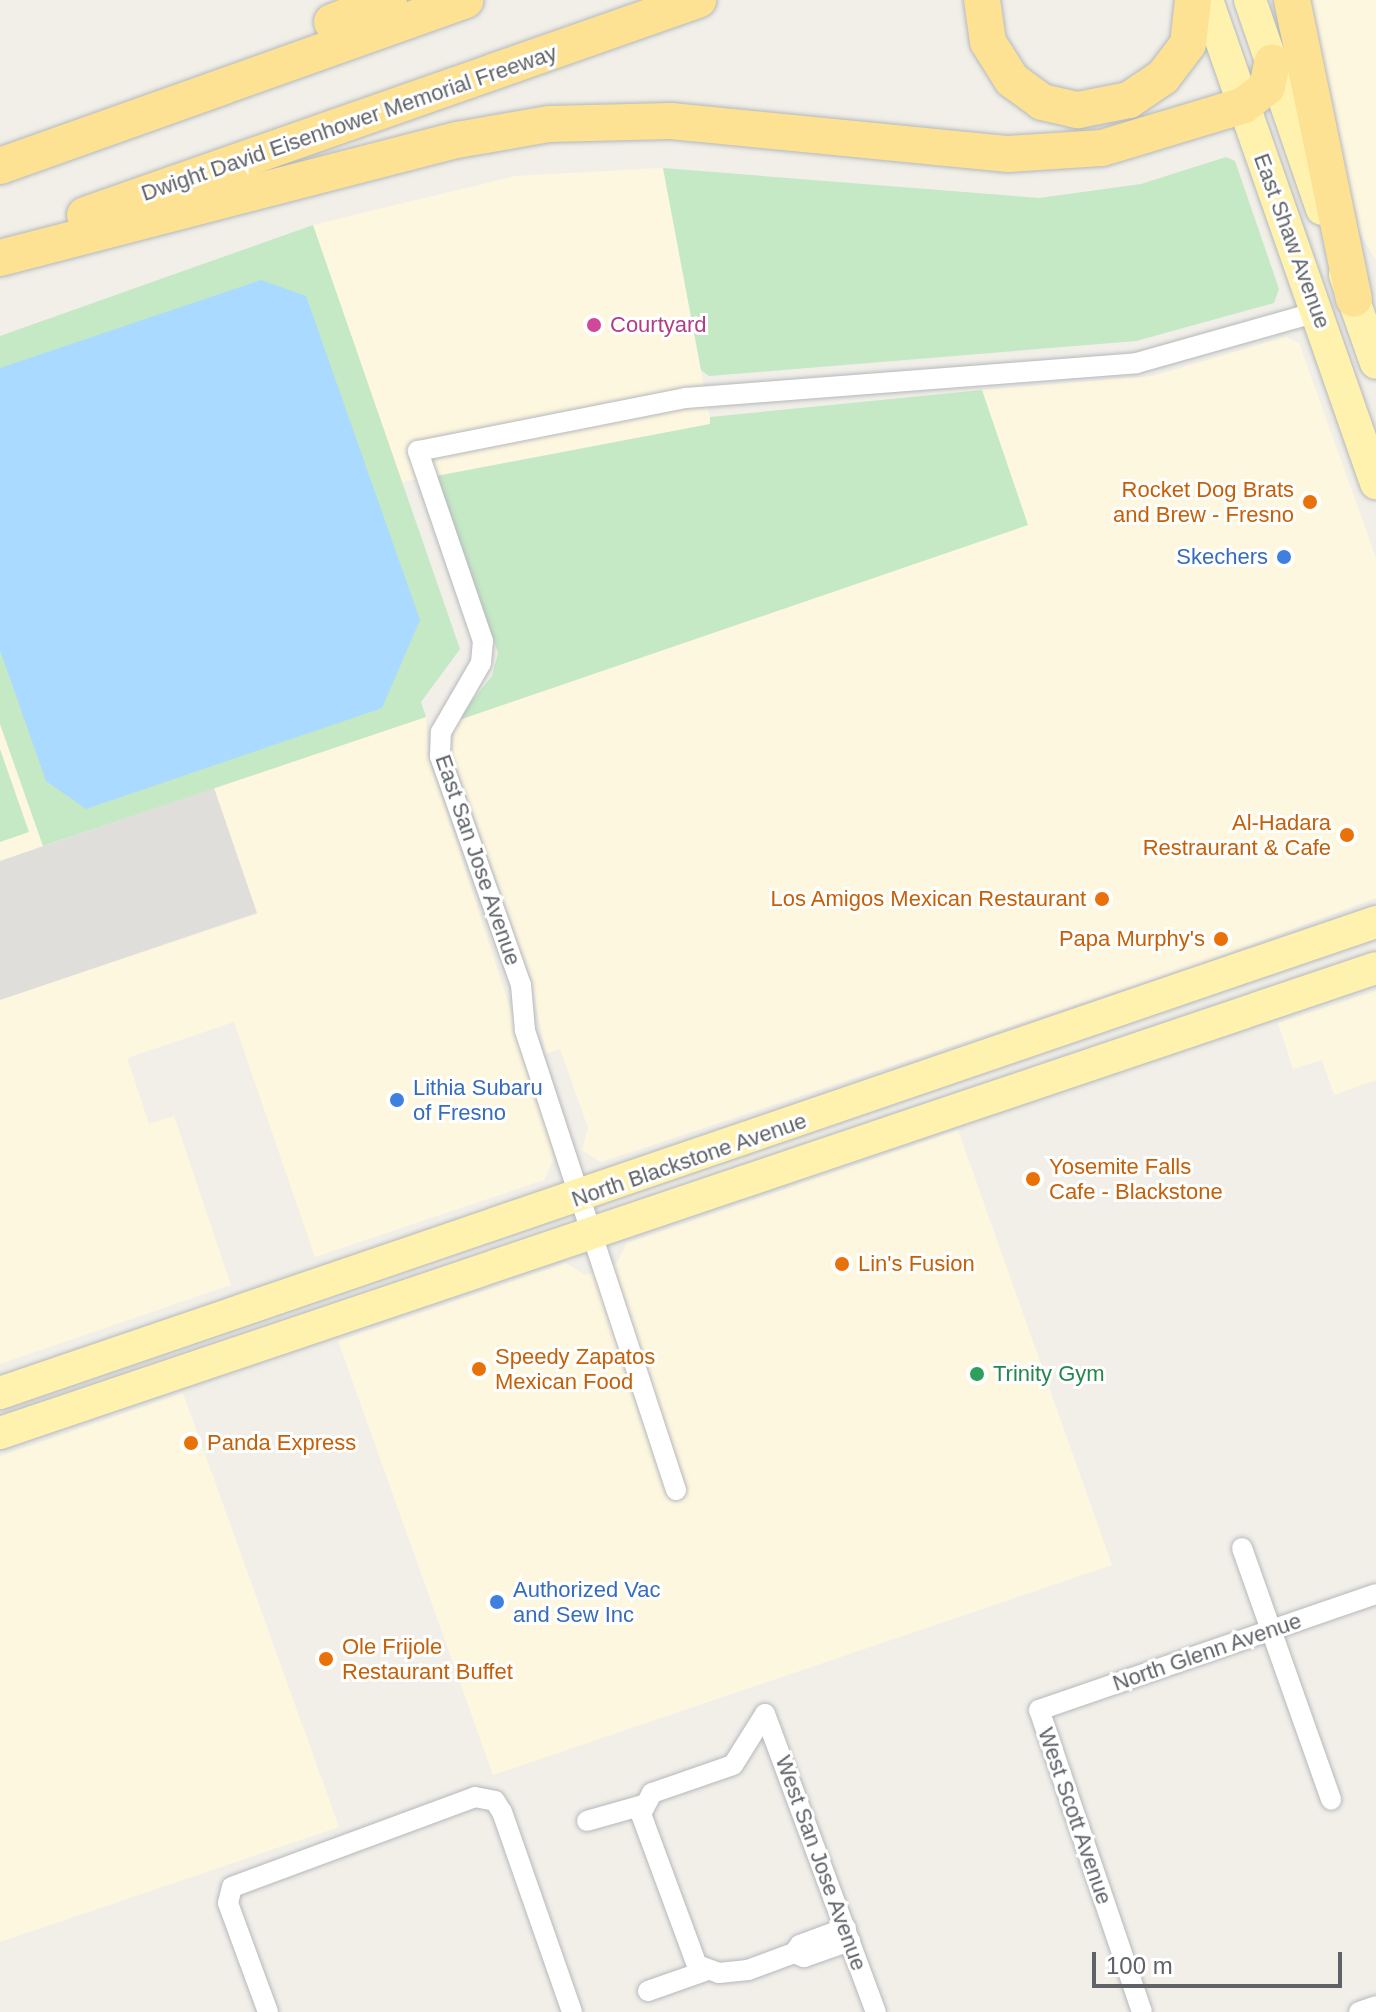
<!DOCTYPE html>
<html>
<head>
<meta charset="utf-8">
<style>
  body { margin:0 }
  #map { position:relative; width:1376px; height:2012px; overflow:hidden; background:#f1efe8; font-family:Arial,sans-serif }
  div>[style] { position:absolute }
  [style*='--x'] { left:calc(var(--x)*1px); top:calc(var(--y)*1px); width:calc(var(--w)*1px); rotate:calc(var(--a)*1deg) }
  .commercial>* { inset:0; background:#fef7e0 }
  .industrial>* { inset:0; background:#e0deda }
  .green>* { inset:0; background:#c5e8c5 }
  .water>* { inset:0; background:#aadaff }
  .roads { filter:drop-shadow(0 0 2px #b5b8bc) drop-shadow(0 0 2px #b5b8bc) }
  .street>* { height:20px; margin:-10px; padding:0 10px; transform-origin:10px; border-radius:10px; background:#fff }
  .primary>* { height:32px; margin:-16px; padding:0 16px; transform-origin:16px; border-radius:16px; background:#fff2af }
  .highway>* { height:36px; margin:-18px; padding:0 18px; transform-origin:18px; border-radius:18px; background:#fde293 }
  .dots>* { width:22px; height:22px; translate:-50% -50%; box-sizing:border-box; border:4px solid #fff; border-radius:50% }
  span { translate:-50% -50%; white-space:nowrap; text-align:center; line-height:1.15; -webkit-text-stroke:6px #fff; paint-order:stroke }
  .street-label { font-size:22px; color:#5f6368 }
  .hotel-label { font-size:22px; color:#b23c85 }
  .left { translate:0 -50%; text-align:left }
  .food-label { font-size:22px; color:#c56008 }
  .right { translate:-100% -50%; text-align:right }
  .shop-label { font-size:22px; color:#366cbe }
  .leisure-label { font-size:22px; color:#27864d }
  .scale { position:absolute; left:1092px; top:1952px; width:250px; height:36px; box-sizing:border-box; border:4px solid #5f6368; border-top:0; padding-left:10px; font-size:24px; line-height:28px; white-space:nowrap; color:#5f6368; -webkit-text-stroke:6px #fff; paint-order:stroke }
</style>
</head>
<body>
<div id="map">
  <div class="commercial">
    <div style="clip-path:polygon(1310px 0,1376px 0,1376px 260px,1359px 232px)"></div>
    <div style="clip-path:polygon(663px 168px,711px 424px,402px 482px,313px 225px,515px 176px)"></div>
    <div style="clip-path:polygon(1286px 337px,1299px 343px,1376px 558px,1376px 898px,1196px 965px,601px 1162px,582px 1150px,588px 1128px,560px 1049px,546px 1054px,530px 976px,452px 755px,456px 721px,1028px 525px,982px 390px,1153px 376px)"></div>
    <div style="clip-path:polygon(426px 717px,428px 755px,540px 1101px,554px 1159px,544px 1180px,315px 1257px,234px 1022px,127px 1058px,149px 1124px,174px 1116px,231px 1285px,0 1364px,0 1000px,257px 914px,214px 788px)"></div>
    <div style="clip-path:polygon(0 724px,43px 846px,0 861px)"></div>
    <div style="clip-path:polygon(1376px 991px,1376px 1080px,1334px 1095px,1322px 1060px,1293px 1069px,1278px 1023px)"></div>
    <div style="clip-path:polygon(958px 1130px,1112px 1565px,493px 1775px,338px 1341px,566px 1263px,585px 1275px,617px 1263px,627px 1243px)"></div>
    <div style="clip-path:polygon(183px 1393px,339px 1827px,0 1942px,0 1456px)"></div>
  </div>
  <div class="industrial">
    <div style="clip-path:polygon(214px 788px,257px 913px,0 1000px,0 861px)"></div>
  </div>
  <div class="green">
    <div style="clip-path:polygon(1226px 157px,1235px 161px,1279px 289px,1274px 303px,1136px 341px,709px 376px,701px 370px,663px 168px,1039px 198px,1141px 184px)"></div>
    <div style="clip-path:polygon(313px 225px,460px 649px,421px 702px,426px 717px,43px 846px,0 724px,0 336px)"></div>
    <div style="clip-path:polygon(982px 390px,1028px 525px,456px 721px,492px 676px,498px 653px,437px 476px,710px 424px,710px 417px)"></div>
    <div style="clip-path:polygon(0 749px,29px 832px,0 842px)"></div>
  </div>
  <div class="water">
    <div style="clip-path:polygon(261px 280px,306px 296px,420px 620px,382px 708px,86px 809px,46px 781px,0 650px,0 368px)"></div>
  </div>
  <div class="roads">
    <div class="street">
      <div style="--x:676;--y:1490;--w:484;--a:-108.2"></div>
      <div style="--x:525;--y:1030;--w:45;--a:-95.1"></div>
      <div style="--x:521;--y:985;--w:243;--a:-109.5"></div>
      <div style="--x:440;--y:756;--w:24;--a:-88"></div>
      <div style="--x:441;--y:732;--w:80;--a:-59.9"></div>
      <div style="--x:481;--y:663;--w:22;--a:-85"></div>
      <div style="--x:483;--y:641;--w:201;--a:-108.9"></div>
      <div style="--x:418;--y:451;--w:273;--a:-11.2"></div>
      <div style="--x:686;--y:398;--w:452;--a:-4.4"></div>
      <div style="--x:1137;--y:363;--w:187;--a:-15.8"></div>
      <div style="--x:1242;--y:1548;--w:267;--a:70.5"></div>
      <div style="--x:765;--y:1714;--w:60;--a:122.1"></div>
      <div style="--x:733;--y:1765;--w:86;--a:160.9"></div>
      <div style="--x:652;--y:1793;--w:24;--a:118"></div>
      <div style="--x:641;--y:1814;--w:161;--a:69.7"></div>
      <div style="--x:697;--y:1965;--w:23;--a:20"></div>
      <div style="--x:719;--y:1973;--w:29;--a:-6"></div>
      <div style="--x:748;--y:1970;--w:49;--a:-20.3"></div>
      <div style="--x:765;--y:1714;--w:318;--a:69.6"></div>
      <div style="--x:587;--y:1821;--w:58;--a:-15.9"></div>
      <div style="--x:846;--y:1928;--w:49;--a:159.7"></div>
      <div style="--x:800;--y:1945;--w:10;--a:127"></div>
      <div style="--x:794;--y:1953;--w:11;--a:22"></div>
      <div style="--x:804;--y:1957;--w:49;--a:-19.2"></div>
      <div style="--x:648;--y:1991;--w:60;--a:-19.3"></div>
      <div style="--x:268;--y:2012;--w:116;--a:-110.2"></div>
      <div style="--x:228;--y:1903;--w:16;--a:-76"></div>
      <div style="--x:232;--y:1887;--w:259;--a:-20.3"></div>
      <div style="--x:475;--y:1797;--w:20;--a:11"></div>
      <div style="--x:495;--y:1801;--w:13;--a:58"></div>
      <div style="--x:502;--y:1812;--w:212;--a:70.7"></div>
      <div style="--x:1142;--y:2012;--w:319;--a:-108.8"></div>
      <div style="--x:1039;--y:1710;--w:356;--a:-19"></div>
      <div style="--x:1359;--y:2012;--w:18;--a:-19"></div>
    </div>
    <div class="primary">
      <div style="--x:1207;--y:0;--w:512;--a:70.72"></div>
      <div style="--x:1250;--y:0;--w:221;--a:71"></div>
      <div style="--x:1345;--y:275;--w:93;--a:70.6"></div>
      <div style="--x:0;--y:1393;--w:1454;--a:-18.9"></div>
      <div style="--x:0;--y:1433;--w:1452;--a:-18.67"></div>
    </div>
    <div class="highway">
      <div style="--x:982;--y:0;--w:42;--a:81.9"></div>
      <div style="--x:988;--y:42;--w:45;--a:57.7"></div>
      <div style="--x:1012;--y:80;--w:37;--a:36"></div>
      <div style="--x:1042;--y:102;--w:37;--a:13"></div>
      <div style="--x:1078;--y:110;--w:52;--a:-11.1"></div>
      <div style="--x:1129;--y:100;--w:41;--a:-34.1"></div>
      <div style="--x:1163;--y:77;--w:41;--a:-52.9"></div>
      <div style="--x:1188;--y:44;--w:44;--a:-83.5"></div>
      <div style="--x:1292;--y:0;--w:305;--a:78.3"></div>
      <div style="--x:332;--y:22;--w:61;--a:-21.1"></div>
      <div style="--x:0;--y:166;--w:494;--a:-19.6"></div>
      <div style="--x:85;--y:215;--w:650;--a:-19.33"></div>
      <div style="--x:0;--y:258;--w:472;--a:-14.5"></div>
      <div style="--x:457;--y:140;--w:93;--a:-9.9"></div>
      <div style="--x:549;--y:124;--w:122;--a:-1.4"></div>
      <div style="--x:671;--y:121;--w:339;--a:5.6"></div>
      <div style="--x:1008;--y:154;--w:94;--a:-3.7"></div>
      <div style="--x:1102;--y:148;--w:148;--a:-16.8"></div>
      <div style="--x:1244;--y:105;--w:29;--a:-38"></div>
      <div style="--x:1267;--y:87;--w:25;--a:-78"></div>
    </div>
  </div>
  <div class="dots">
    <div style="left:594px;top:325px;background:#d1479c"></div>
    <div style="left:1310px;top:502px;background:#e8710a"></div>
    <div style="left:1284px;top:557px;background:#3f7fe0"></div>
    <div style="left:1347px;top:835px;background:#e8710a"></div>
    <div style="left:1102px;top:899px;background:#e8710a"></div>
    <div style="left:1221px;top:939px;background:#e8710a"></div>
    <div style="left:397px;top:1100px;background:#3f7fe0"></div>
    <div style="left:1033px;top:1179px;background:#e8710a"></div>
    <div style="left:842px;top:1264px;background:#e8710a"></div>
    <div style="left:479px;top:1369px;background:#e8710a"></div>
    <div style="left:977px;top:1374px;background:#2e9e5b"></div>
    <div style="left:191px;top:1443px;background:#e8710a"></div>
    <div style="left:497px;top:1602px;background:#3f7fe0"></div>
    <div style="left:326px;top:1659px;background:#e8710a"></div>
  </div>
  <div class="street-label">
    <span style="left:349px;top:123px;rotate:-19deg">Dwight David Eisenhower Memorial Freeway</span>
    <span style="left:1292px;top:241px;rotate:70deg">East Shaw Avenue</span>
    <span style="left:478px;top:860px;rotate:71deg">East San Jose Avenue</span>
    <span style="left:689px;top:1160px;rotate:-19deg">North Blackstone Avenue</span>
    <span style="left:1207px;top:1652px;rotate:-19deg">North Glenn Avenue</span>
    <span style="left:1075px;top:1816px;rotate:71deg">West Scott Avenue</span>
    <span style="left:821px;top:1863px;rotate:70deg">West San Jose Avenue</span>
  </div>
  <div class="hotel-label">
    <span class="left" style="left:610px;top:325px">Courtyard</span>
  </div>
  <div class="food-label">
    <span class="right" style="left:1294px;top:502px">Rocket Dog Brats<br>and Brew - Fresno</span>
    <span class="right" style="left:1331px;top:835px">Al-Hadara<br>Restraurant &amp; Cafe</span>
    <span class="right" style="left:1086px;top:899px">Los Amigos Mexican Restaurant</span>
    <span class="right" style="left:1205px;top:939px">Papa Murphy's</span>
    <span class="left" style="left:1049px;top:1179px">Yosemite Falls<br>Cafe - Blackstone</span>
    <span class="left" style="left:858px;top:1264px">Lin's Fusion</span>
    <span class="left" style="left:495px;top:1369px">Speedy Zapatos<br>Mexican Food</span>
    <span class="left" style="left:207px;top:1443px">Panda Express</span>
    <span class="left" style="left:342px;top:1659px">Ole Frijole<br>Restaurant Buffet</span>
  </div>
  <div class="shop-label">
    <span class="right" style="left:1268px;top:557px">Skechers</span>
    <span class="left" style="left:413px;top:1100px">Lithia Subaru<br>of Fresno</span>
    <span class="left" style="left:513px;top:1602px">Authorized Vac<br>and Sew Inc</span>
  </div>
  <div class="leisure-label">
    <span class="left" style="left:993px;top:1374px">Trinity Gym</span>
  </div>
  <div class="scale">100 m</div>
</div>
</body>
</html>
